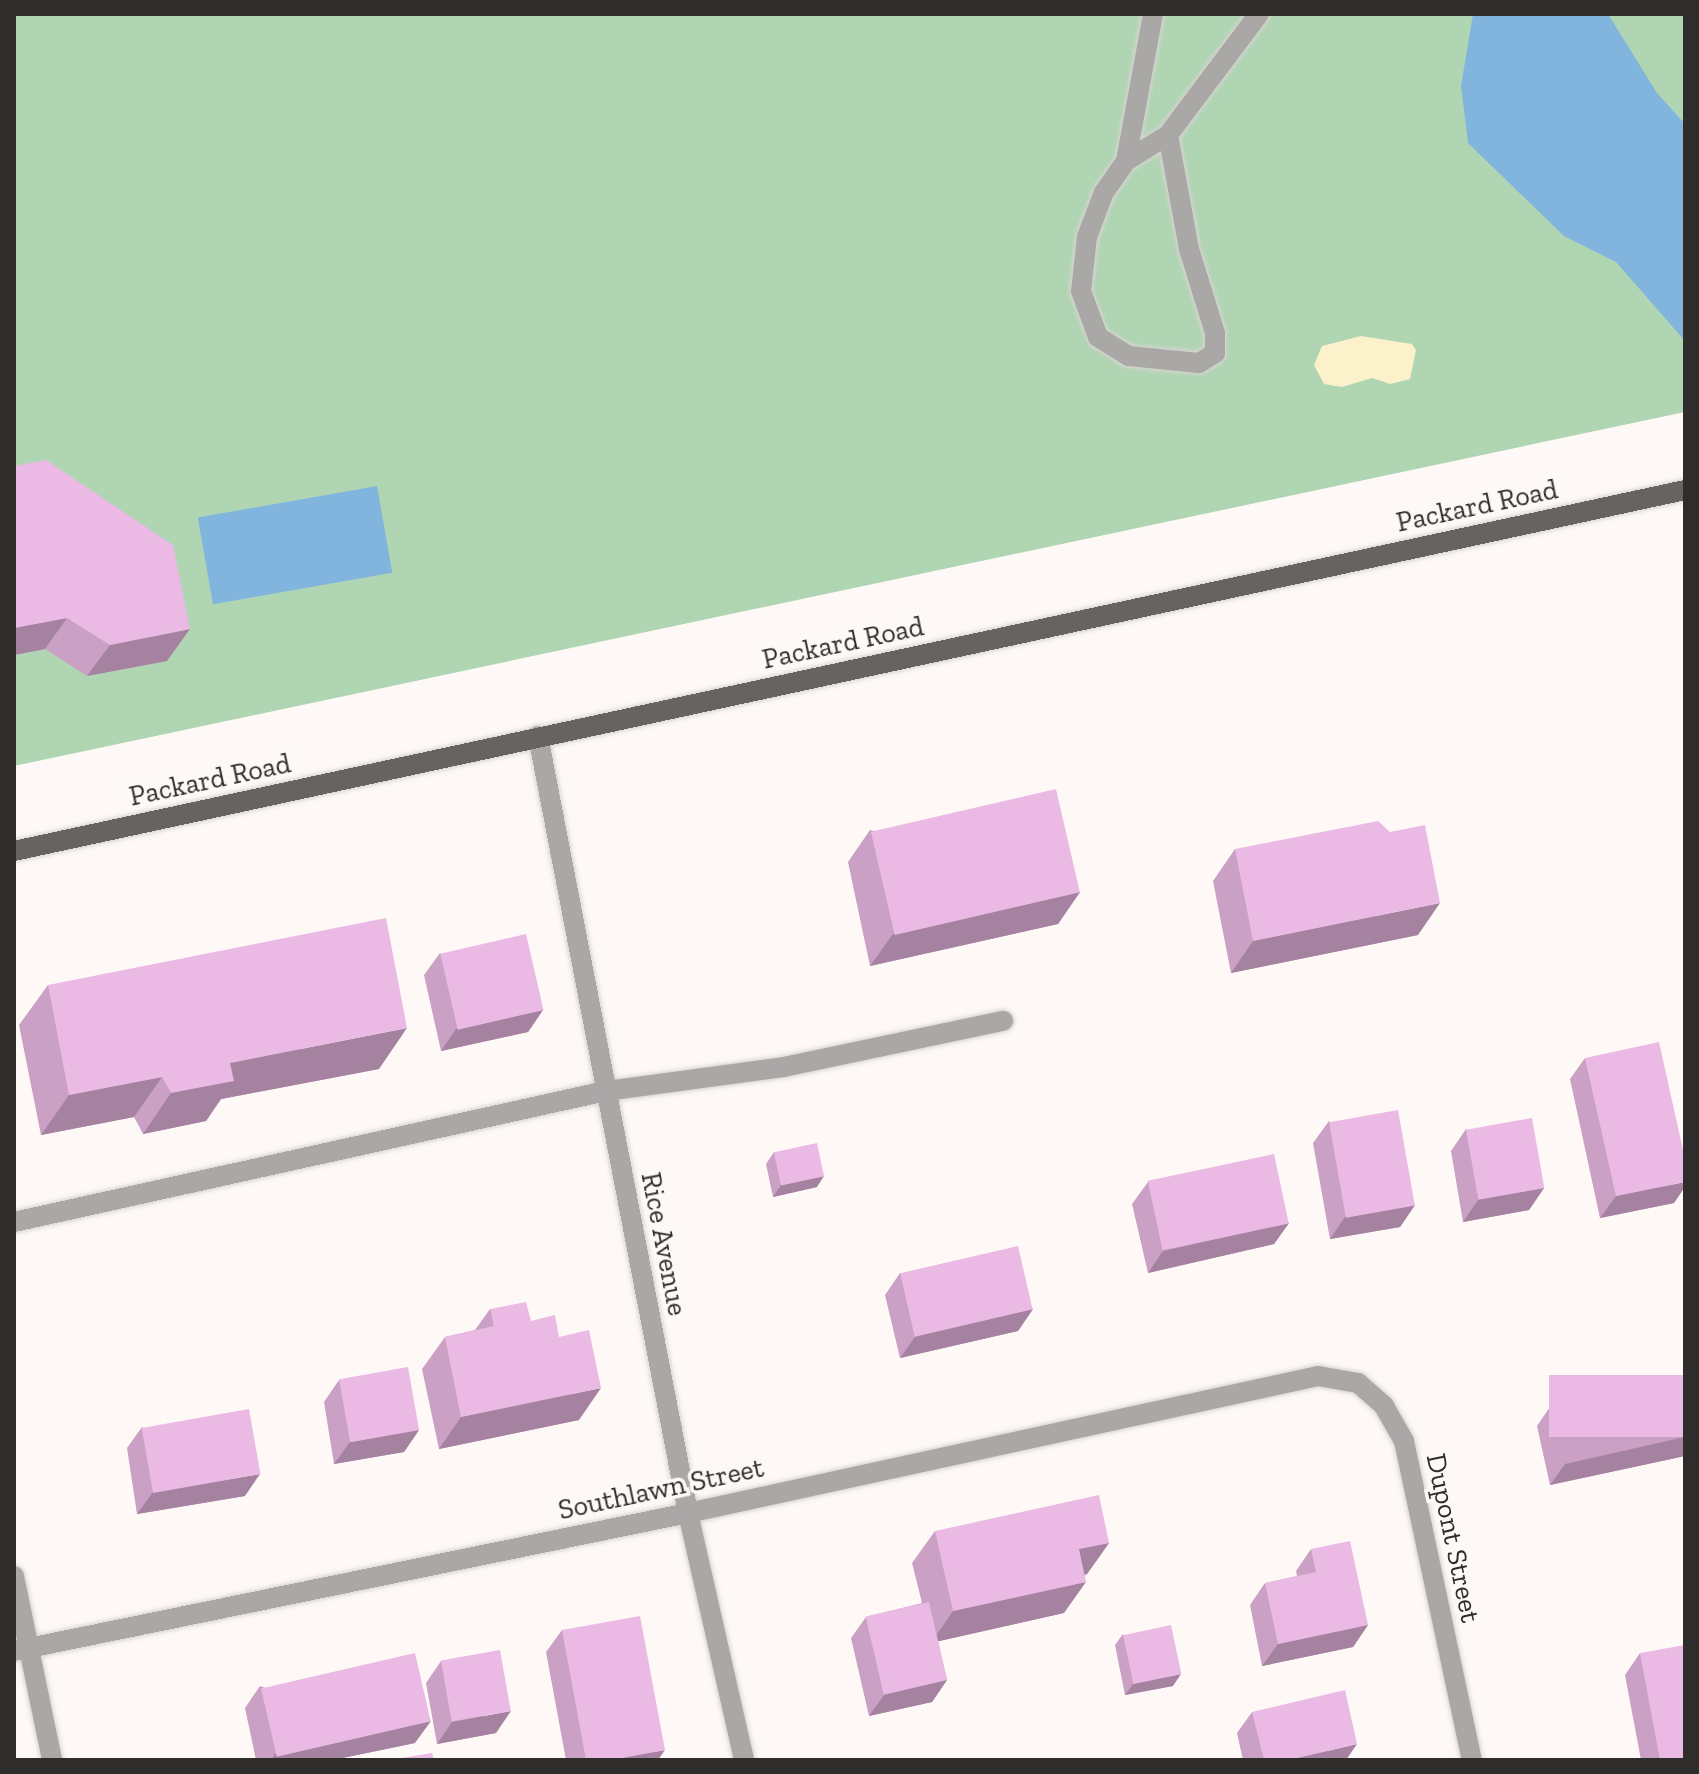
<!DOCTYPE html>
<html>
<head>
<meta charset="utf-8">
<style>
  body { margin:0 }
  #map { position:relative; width:1699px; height:1774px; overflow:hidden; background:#fef9f6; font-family:"Zilla Slab",serif }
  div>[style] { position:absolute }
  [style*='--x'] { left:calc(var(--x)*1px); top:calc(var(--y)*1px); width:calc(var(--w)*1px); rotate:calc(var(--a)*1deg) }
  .green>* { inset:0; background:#b0d5b3 }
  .sand>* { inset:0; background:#fbf1cb }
  .water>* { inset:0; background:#81b5dd; transform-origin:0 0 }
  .roads { filter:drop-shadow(0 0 2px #d9d4d2) drop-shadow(0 0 2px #d9d4d2) }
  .minor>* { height:20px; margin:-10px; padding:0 10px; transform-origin:10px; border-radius:10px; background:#aaa7a7 }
  .major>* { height:20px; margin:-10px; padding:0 10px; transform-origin:10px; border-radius:10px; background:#676363 }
  .wall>* { inset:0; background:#caa0c4 }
  .shaded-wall>* { inset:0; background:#a482a0 }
  .building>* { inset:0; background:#ebbae4; transform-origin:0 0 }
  span { translate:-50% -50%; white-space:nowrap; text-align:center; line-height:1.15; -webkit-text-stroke:7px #fef9f6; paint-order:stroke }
  .street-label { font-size:28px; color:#2f2d2c }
  .frame { position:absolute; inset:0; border:16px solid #2f2d2c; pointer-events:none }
</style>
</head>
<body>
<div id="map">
  <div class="green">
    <div style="clip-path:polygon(14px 14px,1685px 14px,1685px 412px,14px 766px)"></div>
  </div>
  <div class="sand">
    <div style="clip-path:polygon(1361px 336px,1412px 344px,1416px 350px,1410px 379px,1390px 384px,1372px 378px,1342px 387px,1324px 384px,1314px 365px,1322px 346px)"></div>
  </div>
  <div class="water">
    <div style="clip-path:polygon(1473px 14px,1608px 14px,1657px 93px,1685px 124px,1685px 341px,1616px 262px,1564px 236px,1468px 143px,1461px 86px)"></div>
    <div style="left:377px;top:486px;width:88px;height:182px;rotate:80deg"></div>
  </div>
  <div class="roads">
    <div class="minor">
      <div style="--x:1153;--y:14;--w:149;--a:100.4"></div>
      <div style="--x:1126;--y:161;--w:49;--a:-31.8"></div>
      <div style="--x:1168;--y:135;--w:151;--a:-53.1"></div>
      <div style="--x:1126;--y:161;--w:38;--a:125"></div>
      <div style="--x:1104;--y:192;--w:48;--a:110.7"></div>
      <div style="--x:1087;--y:237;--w:54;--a:96.3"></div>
      <div style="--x:1081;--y:291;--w:49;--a:69.7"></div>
      <div style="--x:1098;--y:337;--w:36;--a:32"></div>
      <div style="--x:1129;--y:356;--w:70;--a:5.7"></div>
      <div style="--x:1199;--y:363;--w:19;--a:-32"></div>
      <div style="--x:1215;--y:353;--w:20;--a:-90"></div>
      <div style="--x:1215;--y:333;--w:88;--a:-107.2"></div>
      <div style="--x:1189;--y:249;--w:116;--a:-100.4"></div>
      <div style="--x:538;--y:736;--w:791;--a:79.07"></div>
      <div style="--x:688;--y:1513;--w:253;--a:77.2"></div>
      <div style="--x:14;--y:1222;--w:606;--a:-12.48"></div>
      <div style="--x:606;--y:1091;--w:180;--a:-7.7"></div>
      <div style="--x:784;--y:1067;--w:224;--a:-11.9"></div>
      <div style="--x:14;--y:1576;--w:188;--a:78.3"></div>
      <div style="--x:14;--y:1651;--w:688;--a:-11.57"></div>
      <div style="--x:688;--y:1513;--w:645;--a:-12.27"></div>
      <div style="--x:1318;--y:1376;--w:41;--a:9.9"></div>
      <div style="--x:1358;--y:1383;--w:35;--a:41"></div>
      <div style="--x:1384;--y:1406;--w:40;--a:60.3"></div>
      <div style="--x:1404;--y:1441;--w:326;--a:78"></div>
    </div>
    <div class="major">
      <div style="--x:14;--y:851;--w:1710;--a:-12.19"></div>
    </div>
  </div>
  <div class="wall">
    <div style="clip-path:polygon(14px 466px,167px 661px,87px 676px,45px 649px,14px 655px)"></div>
    <div style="clip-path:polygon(870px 830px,1080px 892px,1058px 924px,870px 966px,848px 862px)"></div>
    <div style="clip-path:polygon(1235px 849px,1418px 935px,1231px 973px,1213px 881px)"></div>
    <div style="clip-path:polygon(440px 953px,543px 1010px,528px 1032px,441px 1051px,424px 975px)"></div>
    <div style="clip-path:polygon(48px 985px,379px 1069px,221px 1099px,206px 1121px,143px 1134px,134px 1117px,41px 1135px,19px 1025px)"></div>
    <div style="clip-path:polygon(1585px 1058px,1674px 1203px,1600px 1218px,1570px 1079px)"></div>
    <div style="clip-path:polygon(1329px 1121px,1415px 1205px,1400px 1227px,1330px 1239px,1313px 1143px)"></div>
    <div style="clip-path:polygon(1466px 1129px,1544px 1188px,1529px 1210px,1463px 1222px,1451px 1151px)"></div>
    <div style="clip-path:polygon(774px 1152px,817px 1187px,773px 1197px,766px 1164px)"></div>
    <div style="clip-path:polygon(1148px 1182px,1289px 1223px,1274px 1244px,1148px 1273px,1132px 1204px)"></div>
    <div style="clip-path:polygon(900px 1273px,1033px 1309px,1018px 1331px,900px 1358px,885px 1295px)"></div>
    <div style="clip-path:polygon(490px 1309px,531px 1321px,559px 1337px,579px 1420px,439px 1449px,422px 1369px,445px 1337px,475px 1330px)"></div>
    <div style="clip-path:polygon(1685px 1375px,1685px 1456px,1550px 1485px,1537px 1426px,1552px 1404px)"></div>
    <div style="clip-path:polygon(339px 1380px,419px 1430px,404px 1452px,334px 1464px,324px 1402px)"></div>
    <div style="clip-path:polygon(142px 1427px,245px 1496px,137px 1514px,127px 1448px)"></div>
    <div style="clip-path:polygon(935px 1531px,1109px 1543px,1087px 1574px,1085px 1575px,1064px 1613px,938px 1641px,947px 1680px,932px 1702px,869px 1716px,851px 1638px,866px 1617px,922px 1603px,912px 1563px)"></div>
    <div style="clip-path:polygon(1311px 1549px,1368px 1625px,1353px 1647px,1262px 1666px,1250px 1605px,1265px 1583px,1297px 1576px,1296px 1571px)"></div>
    <div style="clip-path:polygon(562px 1630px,658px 1760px,566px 1760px,546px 1652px)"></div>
    <div style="clip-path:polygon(1123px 1634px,1173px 1686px,1125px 1695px,1115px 1645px)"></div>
    <div style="clip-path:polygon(1640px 1653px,1685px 1760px,1641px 1760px,1625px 1675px)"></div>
    <div style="clip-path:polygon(441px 1661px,496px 1733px,437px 1744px,426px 1683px)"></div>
    <div style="clip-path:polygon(260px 1686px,415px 1743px,333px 1760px,256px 1760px,245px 1708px)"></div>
    <div style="clip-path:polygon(1252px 1712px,1346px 1760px,1243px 1760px,1237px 1733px)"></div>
  </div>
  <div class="shaded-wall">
    <div style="clip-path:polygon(67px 618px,45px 649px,14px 655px,14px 628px)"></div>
    <div style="clip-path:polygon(190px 629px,167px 661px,87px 676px,110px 645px)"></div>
    <div style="clip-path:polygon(1080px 892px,1058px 924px,870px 966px,893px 934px)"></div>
    <div style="clip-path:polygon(1440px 903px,1418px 935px,1231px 973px,1253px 941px)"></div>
    <div style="clip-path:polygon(543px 1010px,528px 1032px,441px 1051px,456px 1029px)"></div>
    <div style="clip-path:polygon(407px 1028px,379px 1069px,221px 1099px,206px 1121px,143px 1134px,171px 1093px,230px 1063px)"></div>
    <div style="clip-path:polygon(162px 1077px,134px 1117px,41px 1135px,69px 1095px)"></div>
    <div style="clip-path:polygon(824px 1176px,817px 1187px,773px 1197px,781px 1185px)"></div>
    <div style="clip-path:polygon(1685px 1182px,1685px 1187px,1674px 1203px,1600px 1218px,1616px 1196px)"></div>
    <div style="clip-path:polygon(1544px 1188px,1529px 1210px,1463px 1222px,1478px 1200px)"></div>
    <div style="clip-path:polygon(1415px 1205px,1400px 1227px,1330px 1239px,1345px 1217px)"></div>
    <div style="clip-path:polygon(1289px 1223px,1274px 1244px,1148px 1273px,1163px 1251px)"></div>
    <div style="clip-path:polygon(1033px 1309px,1018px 1331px,900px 1358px,915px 1337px)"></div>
    <div style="clip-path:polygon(601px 1388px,579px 1420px,439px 1449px,461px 1417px)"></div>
    <div style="clip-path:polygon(419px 1430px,404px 1452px,334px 1464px,350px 1442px)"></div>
    <div style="clip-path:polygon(1685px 1437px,1685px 1456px,1550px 1485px,1565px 1464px)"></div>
    <div style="clip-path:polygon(260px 1474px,245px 1496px,137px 1514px,153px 1492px)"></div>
    <div style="clip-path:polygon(1109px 1543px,1087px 1574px,1057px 1581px,1079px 1549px)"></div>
    <div style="clip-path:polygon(1086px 1582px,1064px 1613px,931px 1643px,953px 1611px)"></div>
    <div style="clip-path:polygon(1368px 1625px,1353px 1647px,1262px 1666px,1278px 1644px)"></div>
    <div style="clip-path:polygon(1181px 1674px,1173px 1686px,1125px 1695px,1133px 1684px)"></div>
    <div style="clip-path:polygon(947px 1680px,932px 1702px,869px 1716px,884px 1695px)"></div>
    <div style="clip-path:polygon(511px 1711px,496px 1733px,437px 1744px,452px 1722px)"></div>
    <div style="clip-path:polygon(431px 1721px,415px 1743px,333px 1760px,271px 1760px,275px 1754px)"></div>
    <div style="clip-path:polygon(1357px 1744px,1346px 1760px,1289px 1760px)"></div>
    <div style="clip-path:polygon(665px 1750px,658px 1760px,611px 1760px)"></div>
  </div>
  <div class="building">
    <div style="clip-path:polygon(46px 460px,173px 545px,190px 629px,110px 645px,67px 618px,14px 628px,14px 466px)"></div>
    <div style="left:1056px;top:789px;width:106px;height:190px;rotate:77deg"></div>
    <div style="clip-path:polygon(1378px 821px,1390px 832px,1425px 825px,1440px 903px,1253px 941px,1235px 849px)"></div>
    <div style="clip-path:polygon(386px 918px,407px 1028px,230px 1063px,234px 1081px,171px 1093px,162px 1077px,69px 1095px,48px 985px)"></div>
    <div style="left:526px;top:934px;width:78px;height:88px;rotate:77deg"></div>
    <div style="clip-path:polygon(1659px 1042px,1685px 1159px,1685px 1182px,1616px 1196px,1585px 1058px)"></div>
    <div style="left:1398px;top:1110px;width:97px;height:70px;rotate:80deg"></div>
    <div style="left:1532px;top:1118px;width:71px;height:67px;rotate:80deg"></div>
    <div style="left:817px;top:1143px;width:34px;height:44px;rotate:78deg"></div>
    <div style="left:1274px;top:1154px;width:71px;height:129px;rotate:78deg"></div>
    <div style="left:1018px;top:1246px;width:65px;height:121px;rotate:77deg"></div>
    <div style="clip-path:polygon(526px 1302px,531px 1321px,555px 1315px,559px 1337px,589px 1330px,601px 1388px,461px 1417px,445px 1337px,494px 1326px,490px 1309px)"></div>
    <div style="left:408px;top:1367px;width:64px;height:70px;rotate:80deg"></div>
    <div style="left:1685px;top:1375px;width:62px;height:136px;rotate:90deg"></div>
    <div style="left:249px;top:1409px;width:66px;height:109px;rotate:80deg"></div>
    <div style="clip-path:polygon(1099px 1495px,1109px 1543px,1079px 1549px,1086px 1582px,953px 1611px,935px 1531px)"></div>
    <div style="clip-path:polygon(1350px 1541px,1368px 1625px,1278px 1644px,1265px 1583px,1316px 1572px,1311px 1549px)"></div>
    <div style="left:929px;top:1602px;width:80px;height:65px;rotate:77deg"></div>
    <div style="clip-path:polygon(640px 1616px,665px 1750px,611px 1760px,586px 1760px,562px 1630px)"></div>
    <div style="left:1171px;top:1625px;width:50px;height:49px;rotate:78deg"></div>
    <div style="clip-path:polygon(1685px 1645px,1685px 1760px,1660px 1760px,1640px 1653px)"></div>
    <div style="left:500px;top:1650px;width:62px;height:60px;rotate:80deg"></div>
    <div style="left:415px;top:1653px;width:70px;height:158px;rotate:77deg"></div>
    <div style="clip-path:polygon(1345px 1690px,1357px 1744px,1289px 1760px,1264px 1760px,1252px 1712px)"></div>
    <div style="clip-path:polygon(432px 1753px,434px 1760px,390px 1760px)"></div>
  </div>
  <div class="street-label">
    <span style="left:1477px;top:506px;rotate:-12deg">Packard Road</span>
    <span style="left:843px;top:643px;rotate:-12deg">Packard Road</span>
    <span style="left:210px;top:780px;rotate:-12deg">Packard Road</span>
    <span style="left:664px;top:1244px;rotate:79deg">Rice Avenue</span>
    <span style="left:661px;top:1489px;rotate:-12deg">Southlawn Street</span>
    <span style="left:1453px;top:1538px;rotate:78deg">Dupont Street</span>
  </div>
  <div class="frame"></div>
</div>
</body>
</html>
